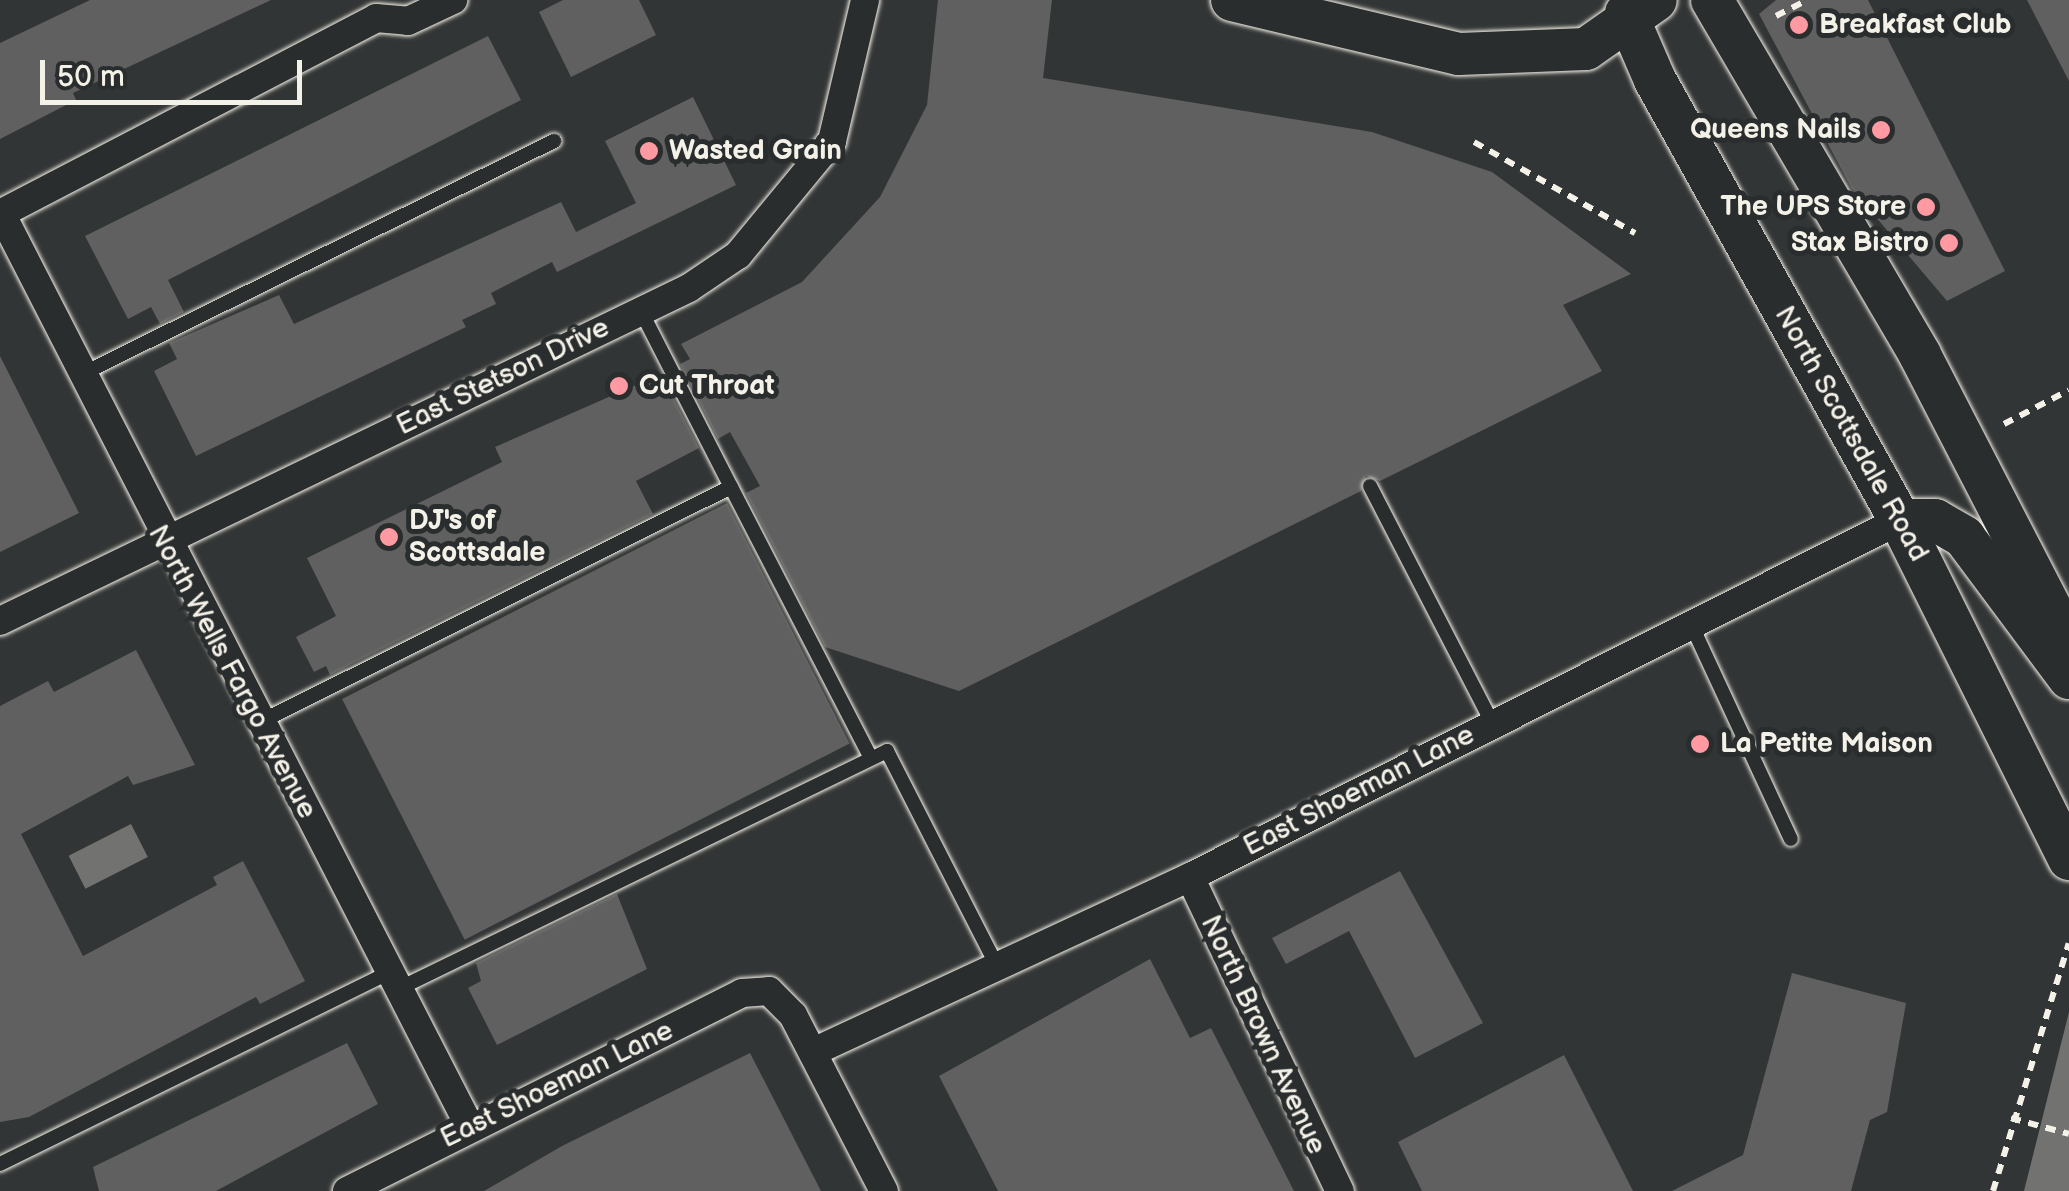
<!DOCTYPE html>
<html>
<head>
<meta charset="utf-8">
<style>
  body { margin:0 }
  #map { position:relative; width:2069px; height:1191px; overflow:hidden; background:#323535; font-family:"Balsamiq Sans",sans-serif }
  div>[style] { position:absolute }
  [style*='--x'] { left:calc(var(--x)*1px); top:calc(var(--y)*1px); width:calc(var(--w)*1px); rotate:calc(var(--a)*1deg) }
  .water>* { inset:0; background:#727370; transform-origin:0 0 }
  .building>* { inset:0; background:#5f605f; transform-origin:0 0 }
  .path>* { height:6px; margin-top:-3px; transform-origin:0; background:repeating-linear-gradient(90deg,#f4f1e8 0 10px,transparent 0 18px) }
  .roads { filter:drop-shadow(0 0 2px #f4f1e8) drop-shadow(0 0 2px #f4f1e8) }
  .service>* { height:14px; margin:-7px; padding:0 7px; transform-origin:7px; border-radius:7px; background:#2a2d2e }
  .minor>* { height:28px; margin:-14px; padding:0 14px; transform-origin:14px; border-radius:14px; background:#2a2d2e }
  .primary>* { height:42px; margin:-21px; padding:0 21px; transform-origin:21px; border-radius:21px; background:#2a2d2e }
  .dots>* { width:28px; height:28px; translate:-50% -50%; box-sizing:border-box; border:5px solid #2a2d2e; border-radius:50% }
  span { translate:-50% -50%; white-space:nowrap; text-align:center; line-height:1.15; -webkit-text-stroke:10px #2a2d2e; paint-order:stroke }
  .poi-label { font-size:28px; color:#f4f1e8; font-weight:700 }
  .left { translate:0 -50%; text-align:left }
  .right { translate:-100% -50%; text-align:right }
  .street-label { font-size:28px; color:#f4f1e8 }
  .scale { position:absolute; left:40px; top:60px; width:262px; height:45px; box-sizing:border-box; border:5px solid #f4f1e8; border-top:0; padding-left:12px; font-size:30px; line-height:35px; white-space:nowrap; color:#f4f1e8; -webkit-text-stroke:8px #2a2d2e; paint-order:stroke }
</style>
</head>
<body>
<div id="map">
  <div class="water">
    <div style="left:131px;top:824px;width:37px;height:70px;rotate:63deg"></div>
    <div style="clip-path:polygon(2069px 1012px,2069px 1191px,2024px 1191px)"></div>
  </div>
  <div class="building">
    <div style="clip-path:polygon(90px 0,271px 0,73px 93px,76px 100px,0 139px,0 43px)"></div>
    <div style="clip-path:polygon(563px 0,639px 0,656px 35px,571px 77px,539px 12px)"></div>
    <div style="clip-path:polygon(938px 0,1052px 0,1043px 78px,1372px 132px,1492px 172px,1631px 274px,1563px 305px,1602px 371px,1380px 481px,1366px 476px,1361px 491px,959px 691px,825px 647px,746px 493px,760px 486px,730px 432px,718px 439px,680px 364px,690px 359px,681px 344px,802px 282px,880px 197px,927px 105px)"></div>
    <div style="clip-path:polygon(1776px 0,1868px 0,2005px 271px,1947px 301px,1852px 189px,1759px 14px)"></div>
    <div style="clip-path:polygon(2027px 0,2069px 0,2069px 81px)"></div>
    <div style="clip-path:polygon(488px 36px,521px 100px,168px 280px,184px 312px,160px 324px,151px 307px,128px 319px,85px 236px)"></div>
    <div style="clip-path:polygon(693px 97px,736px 185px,557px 272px,552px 262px,491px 293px,496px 304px,462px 320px,466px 327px,196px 456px,154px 371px,177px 359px,169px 343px,279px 295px,294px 324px,561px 202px,576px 232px,636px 203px,605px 141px)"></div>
    <div style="clip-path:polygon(0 356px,79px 513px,0 552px)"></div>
    <div style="clip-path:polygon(661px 374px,699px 448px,636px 481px,653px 514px,330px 675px,326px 666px,314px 672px,296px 637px,336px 616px,307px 558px,502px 462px,495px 447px)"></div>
    <div style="left:727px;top:503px;width:270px;height:432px;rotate:63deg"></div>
    <div style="clip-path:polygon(136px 650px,195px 765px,133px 785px,128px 776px,21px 834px,83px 956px,217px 885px,213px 877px,243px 861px,305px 981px,260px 1004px,256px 997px,29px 1117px,0 1122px,0 706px,48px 681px,54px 692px)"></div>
    <div style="clip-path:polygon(1400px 871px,1483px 1023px,1415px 1058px,1349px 931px,1286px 964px,1272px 938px)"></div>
    <div style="clip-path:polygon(617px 894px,647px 969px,497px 1045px,468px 988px,481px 981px,476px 963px)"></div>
    <div style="clip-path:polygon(1150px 959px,1190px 1038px,1211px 1028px,1294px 1191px,998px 1191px,939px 1076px)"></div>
    <div style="clip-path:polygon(1792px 973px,1906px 1003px,1887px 1112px,1870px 1120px,1851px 1191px,1672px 1191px,1743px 1155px)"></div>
    <div style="clip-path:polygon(347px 1043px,378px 1104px,216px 1191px,99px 1191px,93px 1167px)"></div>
    <div style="clip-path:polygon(750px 1053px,821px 1191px,484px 1191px,562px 1146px)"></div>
    <div style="clip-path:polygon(1564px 1055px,1633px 1191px,1422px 1191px,1398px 1142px)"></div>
  </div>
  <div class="path">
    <div style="--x:1776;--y:16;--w:35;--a:-27"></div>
    <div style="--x:1474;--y:142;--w:185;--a:29.5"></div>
    <div style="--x:2004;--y:424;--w:73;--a:-27.6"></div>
    <div style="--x:2011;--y:1118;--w:60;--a:15.4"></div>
    <div style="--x:1993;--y:1191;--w:259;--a:-73"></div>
  </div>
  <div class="roads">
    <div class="service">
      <div style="--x:80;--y:375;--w:529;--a:-26.27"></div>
      <div style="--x:1370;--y:486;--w:266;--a:62.7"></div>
      <div style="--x:731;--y:487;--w:305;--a:62.7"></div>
      <div style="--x:1691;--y:624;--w:237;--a:65.1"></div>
      <div style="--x:260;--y:722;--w:526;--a:-26.52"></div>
      <div style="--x:731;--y:487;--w:198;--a:-117.1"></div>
      <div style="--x:398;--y:989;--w:544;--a:-25.95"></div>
      <div style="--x:887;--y:751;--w:239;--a:62.9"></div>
      <div style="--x:0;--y:1164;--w:433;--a:-26.2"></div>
    </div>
    <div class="minor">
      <div style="--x:1;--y:213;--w:1027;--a:62.84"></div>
      <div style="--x:0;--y:214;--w:424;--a:-27.5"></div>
      <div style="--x:376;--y:18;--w:32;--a:5"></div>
      <div style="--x:408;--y:21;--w:50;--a:-25"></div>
      <div style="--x:0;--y:621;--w:765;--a:-25.79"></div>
      <div style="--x:689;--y:288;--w:59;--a:-34"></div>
      <div style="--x:738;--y:255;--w:148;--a:-50.5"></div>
      <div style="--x:832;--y:141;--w:145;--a:-76.8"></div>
      <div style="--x:1190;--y:877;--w:348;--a:64.5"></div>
      <div style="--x:813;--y:1052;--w:416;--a:-24.9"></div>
      <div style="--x:1190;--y:877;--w:795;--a:-26.69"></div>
      <div style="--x:347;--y:1191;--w:442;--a:-26.6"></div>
      <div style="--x:742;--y:993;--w:27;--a:-4"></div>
      <div style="--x:769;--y:991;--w:34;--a:45"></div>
      <div style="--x:793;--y:1015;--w:198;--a:62.7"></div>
    </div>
    <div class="primary">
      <div style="--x:1232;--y:0;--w:233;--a:13.4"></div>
      <div style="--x:1459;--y:54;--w:127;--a:-2.3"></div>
      <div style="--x:1586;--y:49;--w:85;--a:-35"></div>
      <div style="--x:1712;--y:0;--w:411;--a:59.6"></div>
      <div style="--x:1920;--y:355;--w:325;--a:62.7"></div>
      <div style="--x:1626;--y:13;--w:73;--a:66.6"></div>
      <div style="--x:1655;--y:80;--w:504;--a:60.89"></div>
      <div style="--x:1900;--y:520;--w:379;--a:63.5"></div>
      <div style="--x:1900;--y:520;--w:35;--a:0"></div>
      <div style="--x:1935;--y:520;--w:34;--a:30"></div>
      <div style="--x:1964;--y:537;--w:176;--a:53.3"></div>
    </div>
  </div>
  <div class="dots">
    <div style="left:1799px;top:25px;background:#ff9aa2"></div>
    <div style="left:1881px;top:130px;background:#ff9aa2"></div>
    <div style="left:649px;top:151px;background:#ff9aa2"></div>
    <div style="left:1926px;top:207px;background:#ff9aa2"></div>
    <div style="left:1949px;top:243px;background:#ff9aa2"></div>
    <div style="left:619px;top:386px;background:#ff9aa2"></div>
    <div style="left:389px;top:537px;background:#ff9aa2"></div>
    <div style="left:1700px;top:744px;background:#ff9aa2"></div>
  </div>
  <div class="poi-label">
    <span class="left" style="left:1819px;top:25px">Breakfast Club</span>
    <span class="right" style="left:1861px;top:130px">Queens Nails</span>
    <span class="left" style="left:669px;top:151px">Wasted Grain</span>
    <span class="right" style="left:1906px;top:207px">The UPS Store</span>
    <span class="right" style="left:1929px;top:243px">Stax Bistro</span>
    <span class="left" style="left:639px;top:386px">Cut Throat</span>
    <span class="left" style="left:409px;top:537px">DJ's of<br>Scottsdale</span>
    <span class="left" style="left:1720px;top:744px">La Petite Maison</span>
  </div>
  <div class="street-label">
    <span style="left:503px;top:377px;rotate:-26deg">East Stetson Drive</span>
    <span style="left:1851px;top:434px;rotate:61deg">North Scottsdale Road</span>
    <span style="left:232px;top:672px;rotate:62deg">North Wells Fargo Avenue</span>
    <span style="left:1359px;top:791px;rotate:-27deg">East Shoeman Lane</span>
    <span style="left:1263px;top:1035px;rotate:65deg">North Brown Avenue</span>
    <span style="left:557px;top:1085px;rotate:-26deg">East Shoeman Lane</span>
  </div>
  <div class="scale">50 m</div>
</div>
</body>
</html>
